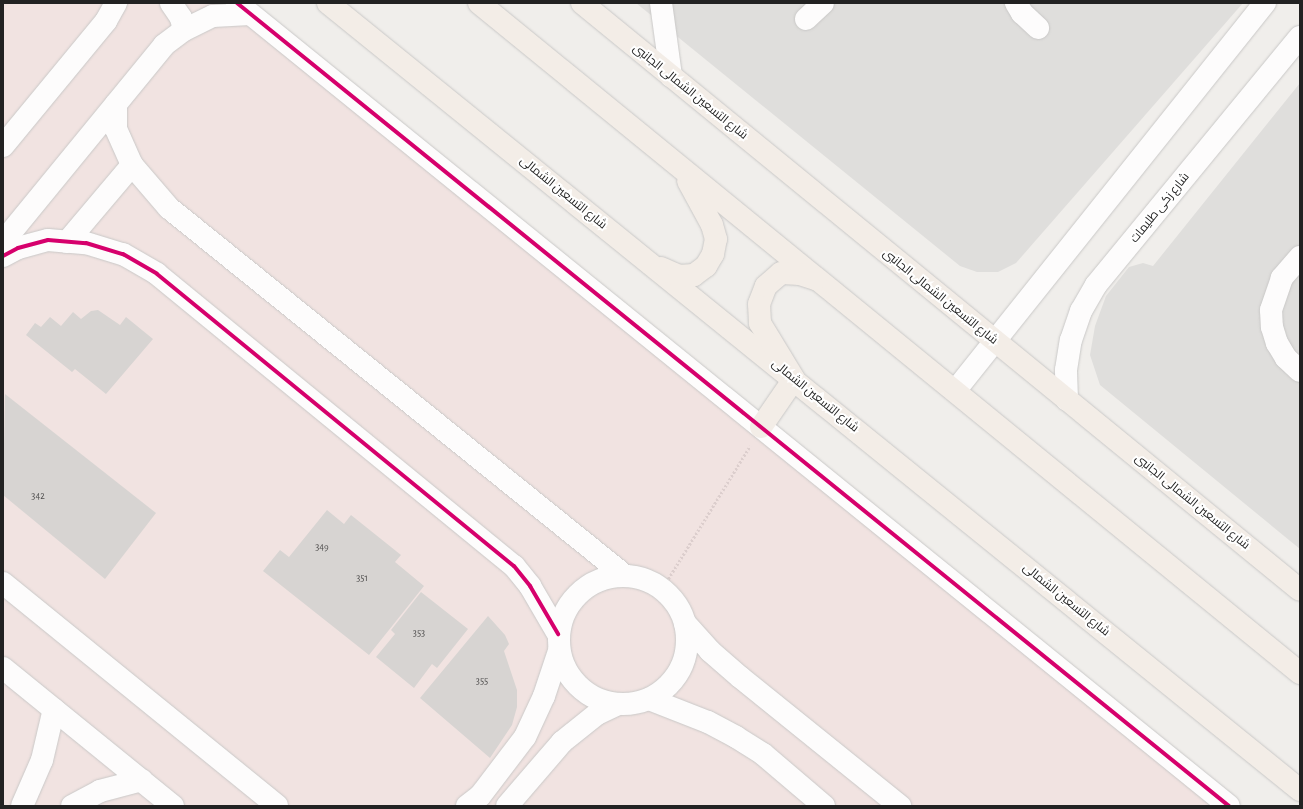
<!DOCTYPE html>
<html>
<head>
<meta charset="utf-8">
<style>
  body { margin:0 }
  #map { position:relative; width:1303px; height:809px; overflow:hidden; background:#f0eeeb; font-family:"Alegreya Sans",Cairo,sans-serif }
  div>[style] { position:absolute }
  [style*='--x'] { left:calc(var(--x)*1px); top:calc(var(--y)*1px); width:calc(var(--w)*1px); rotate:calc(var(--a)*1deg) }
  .residential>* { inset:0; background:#dfdedc }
  .commercial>* { inset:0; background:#f1e3e1 }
  .building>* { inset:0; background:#d7d4d2 }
  .path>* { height:2.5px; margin-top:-1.25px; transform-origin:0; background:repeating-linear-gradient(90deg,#dccecd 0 2px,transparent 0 4px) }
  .roads { filter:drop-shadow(0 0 1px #c9c8c7) drop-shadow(0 0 1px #c9c8c7) }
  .minor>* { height:22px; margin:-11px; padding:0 11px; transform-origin:11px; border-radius:11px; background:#fdfcfc }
  .minor>.ring { margin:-11px; padding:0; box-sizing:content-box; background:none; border:22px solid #fdfcfc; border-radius:50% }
  .major>* { height:22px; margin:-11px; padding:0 11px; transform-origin:11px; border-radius:11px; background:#f3ede7 }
  .cycleway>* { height:4px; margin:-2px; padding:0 2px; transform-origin:2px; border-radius:2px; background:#d6006c }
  span { translate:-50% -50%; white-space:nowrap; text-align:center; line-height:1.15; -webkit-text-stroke:4px #fff; paint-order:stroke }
  .number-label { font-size:10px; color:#4f4e4e }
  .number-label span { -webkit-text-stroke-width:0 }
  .street-label { font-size:12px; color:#222 }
  .frame { position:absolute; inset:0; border:4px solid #222; pointer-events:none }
</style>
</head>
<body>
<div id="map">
  <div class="residential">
    <div style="clip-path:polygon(636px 3px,1243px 3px,1016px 263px,998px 272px,977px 272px,960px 266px)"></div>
    <div style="clip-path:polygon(1300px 83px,1300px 549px,1100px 385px,1090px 355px,1095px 326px,1106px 296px,1129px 267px,1143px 263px,1153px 266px)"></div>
  </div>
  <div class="commercial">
    <div style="clip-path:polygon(3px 3px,246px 3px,1211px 806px,3px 806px)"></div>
  </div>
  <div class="building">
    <div style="clip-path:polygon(98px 310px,120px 325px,126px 317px,153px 339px,106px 394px,75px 369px,72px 372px,26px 335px,35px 323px,41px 327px,50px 317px,61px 326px,73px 312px,81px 319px,91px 311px)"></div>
    <div style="clip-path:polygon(5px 394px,156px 513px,105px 579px,3px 495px)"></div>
    <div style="clip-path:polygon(327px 510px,344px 524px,351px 515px,401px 555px,395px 562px,424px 586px,369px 655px,263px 571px,280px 550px,289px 557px)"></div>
    <div style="clip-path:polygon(421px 592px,468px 629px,437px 668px,432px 664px,414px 688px,376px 657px,395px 634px,391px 630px)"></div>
    <div style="clip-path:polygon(488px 616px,505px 635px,509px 644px,504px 651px,517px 690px,517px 707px,512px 725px,490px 758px,420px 698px)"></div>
  </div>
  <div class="path">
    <div style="--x:662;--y:589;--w:168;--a:-58.4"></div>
  </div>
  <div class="roads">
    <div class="minor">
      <div style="--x:171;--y:3;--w:18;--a:56"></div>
      <div style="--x:181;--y:18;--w:12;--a:76"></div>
      <div style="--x:237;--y:3;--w:1276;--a:38.99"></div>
      <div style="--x:661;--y:3;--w:74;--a:82.2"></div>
      <div style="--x:1016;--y:3;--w:12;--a:59"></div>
      <div style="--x:1022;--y:13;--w:22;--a:43"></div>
      <div style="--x:806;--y:19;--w:23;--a:-43"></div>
      <div style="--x:116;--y:104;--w:25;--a:90"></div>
      <div style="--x:116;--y:129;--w:39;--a:66"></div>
      <div style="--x:132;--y:165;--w:57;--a:49.3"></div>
      <div style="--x:169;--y:208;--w:585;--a:38.89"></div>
      <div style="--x:3;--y:146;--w:162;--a:-50.5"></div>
      <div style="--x:106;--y:21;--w:21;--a:-61"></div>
      <div style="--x:3;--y:242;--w:254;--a:-50.7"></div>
      <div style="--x:164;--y:45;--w:25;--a:-37"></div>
      <div style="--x:184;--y:30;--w:32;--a:-26"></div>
      <div style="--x:213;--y:16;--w:37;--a:-3"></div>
      <div style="--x:67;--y:242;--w:101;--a:-49.8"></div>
      <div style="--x:3;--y:256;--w:17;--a:-28"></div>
      <div style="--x:18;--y:248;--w:31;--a:-15"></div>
      <div style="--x:48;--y:240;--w:38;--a:5"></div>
      <div style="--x:86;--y:243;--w:39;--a:17"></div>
      <div style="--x:123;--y:254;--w:39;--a:30"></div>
      <div style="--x:157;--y:274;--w:461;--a:39.3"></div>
      <div style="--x:514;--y:566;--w:26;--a:51"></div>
      <div style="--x:530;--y:586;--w:56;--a:59.7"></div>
      <div style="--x:1300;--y:257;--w:28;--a:131"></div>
      <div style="--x:1282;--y:278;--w:34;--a:109"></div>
      <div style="--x:1271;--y:310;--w:17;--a:87"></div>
      <div style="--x:1272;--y:327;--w:17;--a:73"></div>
      <div style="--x:1277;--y:343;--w:17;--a:59"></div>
      <div style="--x:1286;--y:358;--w:19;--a:43"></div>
      <div style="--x:955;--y:391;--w:497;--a:-51.4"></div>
      <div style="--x:1067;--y:400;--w:30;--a:-92"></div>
      <div style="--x:1066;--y:370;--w:30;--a:-81"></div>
      <div style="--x:1071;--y:340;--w:31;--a:-71"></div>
      <div style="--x:1081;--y:311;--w:30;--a:-60"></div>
      <div style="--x:1096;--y:285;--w:321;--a:-50.6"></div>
      <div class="ring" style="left:559px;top:576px;width:106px;height:106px"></div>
      <div style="--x:3;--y:583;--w:353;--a:39.1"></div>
      <div style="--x:685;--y:623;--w:38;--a:48"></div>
      <div style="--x:710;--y:651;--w:40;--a:41"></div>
      <div style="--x:740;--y:677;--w:206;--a:38.9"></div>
      <div style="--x:3;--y:668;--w:219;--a:39.1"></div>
      <div style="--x:649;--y:699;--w:63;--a:21.3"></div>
      <div style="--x:708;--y:722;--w:32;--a:28"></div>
      <div style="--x:736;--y:737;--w:32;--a:32"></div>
      <div style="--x:763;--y:754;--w:80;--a:40.4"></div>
      <div style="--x:22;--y:806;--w:50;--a:-66.5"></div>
      <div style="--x:42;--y:760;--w:52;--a:-76.8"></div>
      <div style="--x:72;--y:806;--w:32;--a:-28"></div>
      <div style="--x:100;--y:791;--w:43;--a:-14.7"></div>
      <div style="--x:467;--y:806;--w:16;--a:-38"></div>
      <div style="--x:480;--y:796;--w:74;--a:-52.7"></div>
      <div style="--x:525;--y:737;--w:45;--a:-65.1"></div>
      <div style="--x:544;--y:696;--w:47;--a:-71.6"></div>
      <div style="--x:507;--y:806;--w:84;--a:-49.3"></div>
      <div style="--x:562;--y:742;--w:45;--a:-38.7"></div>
      <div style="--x:597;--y:714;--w:21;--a:-25"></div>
    </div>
    <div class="major">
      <div style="--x:328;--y:3;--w:1251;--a:39"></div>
      <div style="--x:479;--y:3;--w:1060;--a:39.22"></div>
      <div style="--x:582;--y:3;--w:927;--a:39.27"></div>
      <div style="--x:661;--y:268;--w:20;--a:24"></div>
      <div style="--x:679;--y:276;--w:15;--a:-4"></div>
      <div style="--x:694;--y:275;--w:15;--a:-37"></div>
      <div style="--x:706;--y:266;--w:14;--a:-60"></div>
      <div style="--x:713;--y:254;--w:15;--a:-79"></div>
      <div style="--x:716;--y:239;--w:15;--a:-106"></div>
      <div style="--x:712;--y:225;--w:50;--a:-118.6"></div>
      <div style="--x:761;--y:427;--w:58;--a:-55.5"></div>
      <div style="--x:794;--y:379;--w:66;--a:-121.3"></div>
      <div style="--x:760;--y:323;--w:19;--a:-93"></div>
      <div style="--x:759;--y:304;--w:19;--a:-69"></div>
      <div style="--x:766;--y:286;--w:20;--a:-41"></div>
      <div style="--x:781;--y:273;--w:19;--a:3"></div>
      <div style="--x:800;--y:274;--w:16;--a:18"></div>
    </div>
  </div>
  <div class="cycleway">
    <div style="--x:237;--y:3;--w:1276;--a:38.99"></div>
    <div style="--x:3;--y:256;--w:17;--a:-28"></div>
    <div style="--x:18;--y:248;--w:31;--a:-15"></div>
    <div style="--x:48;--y:240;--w:38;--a:5"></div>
    <div style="--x:86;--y:243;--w:39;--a:17"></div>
    <div style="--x:123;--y:254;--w:39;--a:30"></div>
    <div style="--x:157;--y:274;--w:461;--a:39.3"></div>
    <div style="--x:514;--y:566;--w:26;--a:51"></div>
    <div style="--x:530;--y:586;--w:56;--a:59.7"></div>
  </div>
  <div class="number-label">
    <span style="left:38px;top:497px">342</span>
    <span style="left:322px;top:548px">349</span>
    <span style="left:362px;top:579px">351</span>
    <span style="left:419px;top:634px">353</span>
    <span style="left:482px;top:682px">355</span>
  </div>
  <div class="street-label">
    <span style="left:690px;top:92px;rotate:39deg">شارع التسعين الشمالى الجانبى</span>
    <span style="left:563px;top:193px;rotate:39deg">شارع التسعين الشمالى</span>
    <span style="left:1160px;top:208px;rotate:-51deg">شارع زكى طليمات</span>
    <span style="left:940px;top:297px;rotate:39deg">شارع التسعين الشمالى الجانبى</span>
    <span style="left:815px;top:396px;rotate:39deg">شارع التسعين الشمالى</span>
    <span style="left:1192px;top:502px;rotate:39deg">شارع التسعين الشمالى الجانبى</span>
    <span style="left:1066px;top:600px;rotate:39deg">شارع التسعين الشمالى</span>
  </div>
  <div class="frame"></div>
</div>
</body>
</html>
